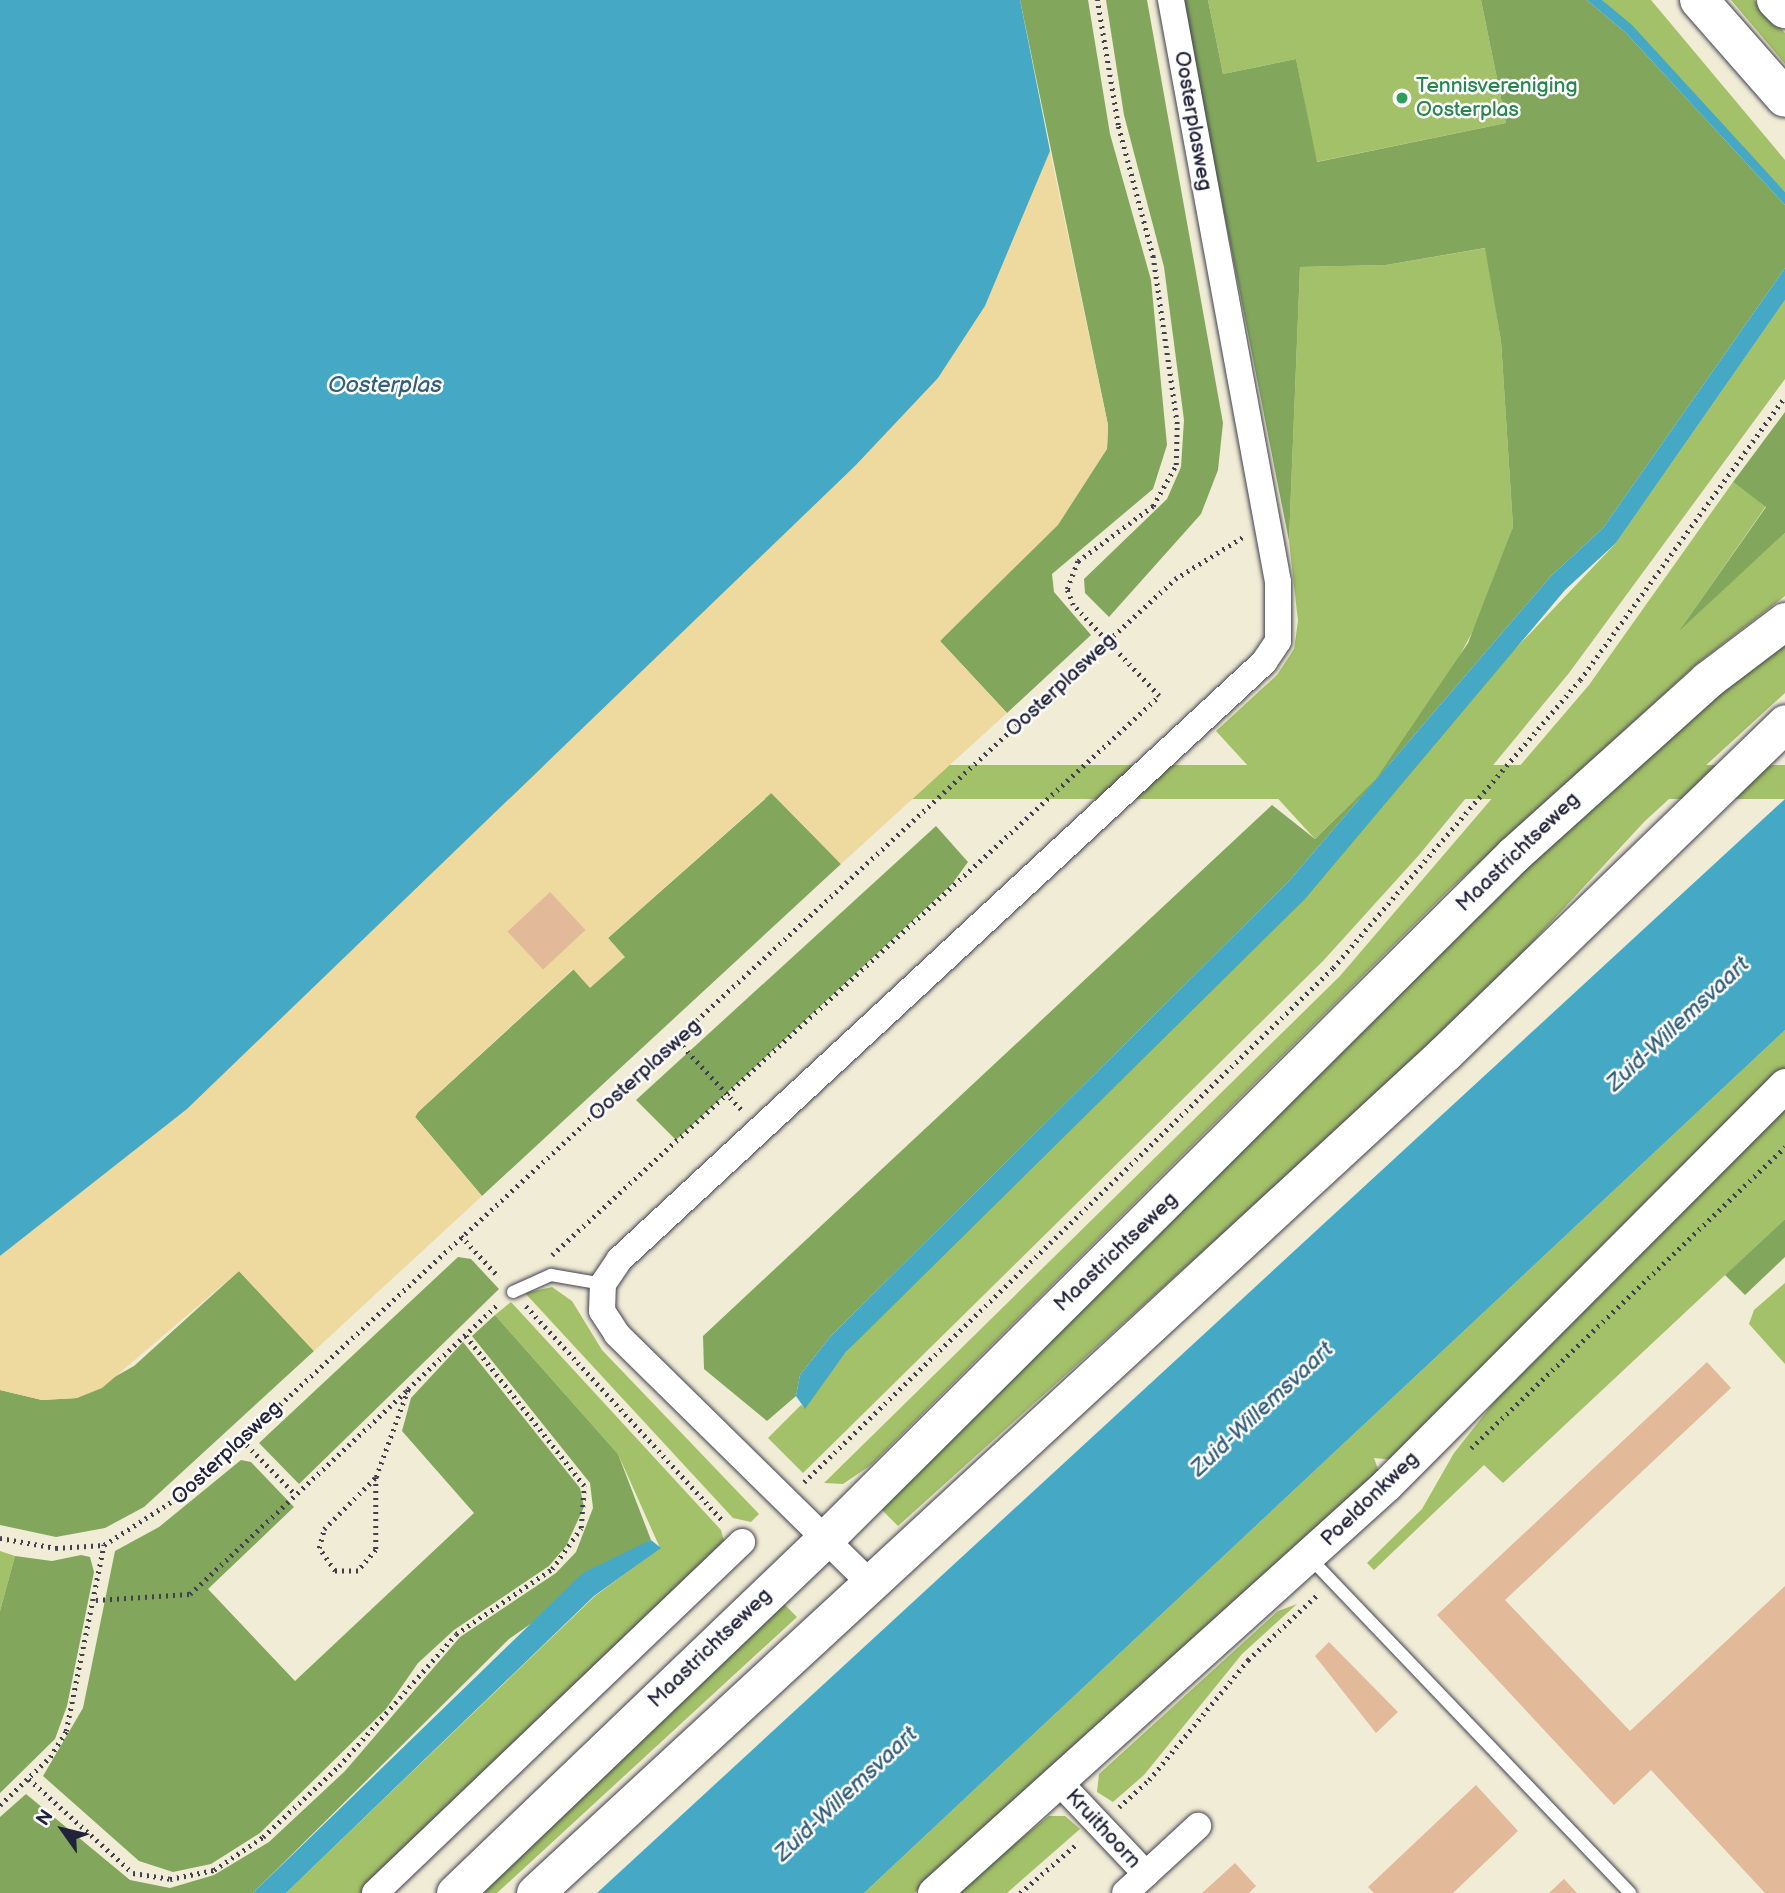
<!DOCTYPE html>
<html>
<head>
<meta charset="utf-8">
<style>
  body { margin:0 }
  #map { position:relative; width:1785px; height:1893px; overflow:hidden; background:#f1ecd5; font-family:"Balsamiq Sans",sans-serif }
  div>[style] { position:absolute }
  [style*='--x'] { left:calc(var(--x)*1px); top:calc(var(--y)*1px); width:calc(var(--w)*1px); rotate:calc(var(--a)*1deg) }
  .green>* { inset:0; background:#a3c168; transform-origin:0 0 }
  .forest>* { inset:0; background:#82a75c }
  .sand>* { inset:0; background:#eeda9e }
  .water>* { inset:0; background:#45a8c5 }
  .building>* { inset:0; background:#e2b999; transform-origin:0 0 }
  .path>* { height:4.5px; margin-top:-2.25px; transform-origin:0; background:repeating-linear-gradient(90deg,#414052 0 2px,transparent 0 7px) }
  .roads { filter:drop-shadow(0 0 2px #414052) drop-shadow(0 0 2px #414052) }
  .service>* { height:12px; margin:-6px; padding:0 6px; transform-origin:6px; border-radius:6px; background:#fff }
  .minor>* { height:26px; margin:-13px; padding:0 13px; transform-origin:13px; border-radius:13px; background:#fff }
  .tertiary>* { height:33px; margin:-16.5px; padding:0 16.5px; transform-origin:16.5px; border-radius:16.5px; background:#fff }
  .secondary>* { height:37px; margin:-18.5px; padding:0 18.5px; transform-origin:18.5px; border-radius:18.5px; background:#fff }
  .motorway>* { height:38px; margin:-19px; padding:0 19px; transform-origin:19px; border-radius:19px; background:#fff }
  .dots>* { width:19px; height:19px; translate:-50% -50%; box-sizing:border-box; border:4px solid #fff; border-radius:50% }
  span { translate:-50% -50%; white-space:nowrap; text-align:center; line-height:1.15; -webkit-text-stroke:5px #fff; paint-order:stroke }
  .leisure-label { font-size:21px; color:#27864d }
  .left { translate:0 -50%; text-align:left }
  .street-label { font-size:21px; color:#22223b }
  .water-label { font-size:23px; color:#325e79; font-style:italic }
  .north { position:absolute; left:28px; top:1795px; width:70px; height:70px; -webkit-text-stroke:5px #fff; paint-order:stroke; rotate:304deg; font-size:19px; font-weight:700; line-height:28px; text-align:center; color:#22223b }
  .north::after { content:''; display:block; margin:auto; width:24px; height:32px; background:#22223b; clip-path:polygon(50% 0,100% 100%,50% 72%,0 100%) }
</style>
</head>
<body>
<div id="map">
  <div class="green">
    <div style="clip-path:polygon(1208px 0,1481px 0,1506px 123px,1316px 162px,1296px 59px,1223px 74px)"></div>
    <div style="clip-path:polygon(1602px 0,1651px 0,1785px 160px,1785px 192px)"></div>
    <div style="clip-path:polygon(1731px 0,1754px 0,1785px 33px,1785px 64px)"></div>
    <div style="clip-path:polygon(1486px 248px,1501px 341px,1513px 527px,1488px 603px,1446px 681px,1376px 779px,1315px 839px,1216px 731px,1277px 675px,1294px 649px,1298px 621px,1289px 541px,1300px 267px,1386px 265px)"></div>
    <div style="clip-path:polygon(1785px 300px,1785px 379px,1569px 673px,1419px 855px,1323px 961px,803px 1473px,768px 1438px,801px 1405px,805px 1408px,846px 1352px,1616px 543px)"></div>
    <div style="clip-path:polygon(1733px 482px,1766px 506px,1682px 627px,1785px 533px,1785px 596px,1698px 663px,1450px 889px,871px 1465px,843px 1484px,824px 1483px,1340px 976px,1589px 685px)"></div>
    <div style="clip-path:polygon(1785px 642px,1785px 693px,1645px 821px,1463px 1017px,898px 1526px,877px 1505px,1498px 893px,1737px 678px)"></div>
    <div style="left:1785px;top:765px;width:34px;height:1663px;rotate:90deg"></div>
    <div style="clip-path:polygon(1785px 1030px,1785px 1071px,1395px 1460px,1374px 1458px,1380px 1475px,1045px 1785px,914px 1893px,864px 1893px)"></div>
    <div style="clip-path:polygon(1785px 1109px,1785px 1219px,1503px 1483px,1484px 1465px,1374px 1570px,1367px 1563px,1422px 1509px,1454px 1453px,1510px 1382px)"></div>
    <div style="clip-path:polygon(1785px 1283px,1785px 1364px,1749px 1324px,1754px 1310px)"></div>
    <div style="clip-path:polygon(552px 1287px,572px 1301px,602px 1350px,759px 1514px,751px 1522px,733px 1518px,525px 1293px)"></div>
    <div style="clip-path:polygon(511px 1302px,721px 1530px,724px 1541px,362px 1893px,286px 1893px,595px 1596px,660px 1548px,618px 1454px,495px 1315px)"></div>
    <div style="clip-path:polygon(0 1551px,15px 1556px,0 1611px)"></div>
    <div style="clip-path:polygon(778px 1598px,797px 1617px,497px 1893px,471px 1893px)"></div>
    <div style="clip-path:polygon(1297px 1604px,1242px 1654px,1144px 1775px,1113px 1802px,1097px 1792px,1099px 1774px,1278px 1611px)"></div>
    <div style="clip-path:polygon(1049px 1816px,1065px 1816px,1080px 1829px,1007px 1893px,954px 1893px)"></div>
  </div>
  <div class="forest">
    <div style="clip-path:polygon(1020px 0,1088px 0,1110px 134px,1151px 280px,1167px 445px,1153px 489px,1052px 574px,1054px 592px,1091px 635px,1007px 713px,940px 641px,1107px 449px,1108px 425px)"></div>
    <div style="clip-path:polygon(1106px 0,1147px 0,1223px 423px,1218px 470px,1201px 514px,1109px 617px,1085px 593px,1084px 579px,1167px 499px,1181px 467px,1184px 420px,1164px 267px,1124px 115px)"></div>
    <div style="clip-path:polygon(1182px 0,1208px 0,1223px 74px,1296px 59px,1317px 162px,1506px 123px,1481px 0,1587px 0,1626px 33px,1785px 205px,1785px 268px,1603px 528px,1551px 576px,1289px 881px,831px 1336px,800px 1375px,796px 1396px,767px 1421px,704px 1369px,703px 1336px,1272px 805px,1315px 839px,1376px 779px,1468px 643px,1513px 527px,1501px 341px,1485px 248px,1386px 265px,1300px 267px,1289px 541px)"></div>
    <div style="clip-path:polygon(1785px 412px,1785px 533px,1679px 631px,1766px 507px,1733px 482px)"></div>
    <div style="clip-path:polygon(772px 793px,841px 864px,482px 1196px,415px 1117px,418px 1112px,574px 969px,624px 957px,608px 938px)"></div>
    <div style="clip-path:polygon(936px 826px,968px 862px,952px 884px,676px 1140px,636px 1100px)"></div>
    <div style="clip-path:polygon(1785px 1219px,1785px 1257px,1745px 1295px,1725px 1275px)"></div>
    <div style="clip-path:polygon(458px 1257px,471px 1259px,499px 1289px,299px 1484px,259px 1443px)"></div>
    <div style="clip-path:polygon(239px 1271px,314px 1351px,144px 1507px,105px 1528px,56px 1537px,0 1525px,0 1390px,42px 1400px,77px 1398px,134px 1366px)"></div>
    <div style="clip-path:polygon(495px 1315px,618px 1454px,651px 1540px,509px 1639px,253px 1893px,0 1893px,0 1817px,26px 1794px,130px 1880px,170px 1888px,214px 1875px,269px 1842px,345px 1771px,460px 1637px,556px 1573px,576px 1552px,593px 1508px,590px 1483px,472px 1336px)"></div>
    <div style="clip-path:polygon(463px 1342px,580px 1488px,584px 1507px,566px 1546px,549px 1566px,454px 1630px,418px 1663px,386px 1709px,260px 1833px,211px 1864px,173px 1872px,139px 1861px,43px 1776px,83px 1708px,115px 1551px,159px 1527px,241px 1460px,251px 1462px,294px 1507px,208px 1589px,295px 1681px,474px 1513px,402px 1431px,411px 1398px)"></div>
    <div style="clip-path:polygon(81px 1555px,90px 1557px,94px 1572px,67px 1706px,55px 1739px,0 1793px,0 1611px,15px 1556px,52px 1561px)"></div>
  </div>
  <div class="sand">
    <div style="clip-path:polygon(1050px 151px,1108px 425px,1107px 449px,1058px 525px,940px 641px,1007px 713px,841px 864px,771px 793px,608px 938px,625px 957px,590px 988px,573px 969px,418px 1112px,415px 1117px,482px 1196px,314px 1351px,239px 1271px,102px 1388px,77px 1398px,42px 1400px,0 1390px,0 1256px,187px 1109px,855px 466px,938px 378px,985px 306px)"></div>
  </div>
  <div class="water">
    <div style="clip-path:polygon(0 0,1020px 0,1050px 151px,985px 306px,938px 378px,855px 466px,187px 1109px,0 1256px)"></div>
    <div style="clip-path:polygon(1587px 0,1602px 0,1632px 25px,1785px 192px,1785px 205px,1626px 33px)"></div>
    <div style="clip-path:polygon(1785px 268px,1785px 300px,1616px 543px,1565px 590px,1305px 899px,846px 1352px,805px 1409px,796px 1396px,800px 1375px,831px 1336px,1289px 881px,1551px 576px,1603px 528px)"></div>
    <div style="clip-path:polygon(1785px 799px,1785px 1030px,864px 1893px,597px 1893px)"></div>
    <div style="clip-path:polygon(651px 1540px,661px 1548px,594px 1596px,286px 1893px,253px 1893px,583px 1573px)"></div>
  </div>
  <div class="building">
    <div style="left:550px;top:892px;width:52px;height:58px;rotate:47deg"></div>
    <div style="clip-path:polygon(1707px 1362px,1731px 1388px,1505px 1600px,1630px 1731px,1785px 1586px,1785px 1893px,1765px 1893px,1651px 1770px,1614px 1805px,1437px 1615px)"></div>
    <div style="clip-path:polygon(1329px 1642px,1398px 1712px,1376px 1733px,1315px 1656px)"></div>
    <div style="clip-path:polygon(1476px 1785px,1518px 1831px,1453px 1893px,1374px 1893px,1368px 1887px)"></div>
    <div style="clip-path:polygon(1235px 1863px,1256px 1886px,1249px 1893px,1202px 1893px)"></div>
    <div style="clip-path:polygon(1564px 1879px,1577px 1893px,1549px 1893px)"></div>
  </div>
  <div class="path">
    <div style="--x:678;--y:1041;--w:93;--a:47.2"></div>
    <div style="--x:461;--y:1236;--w:56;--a:47.2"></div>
    <div style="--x:552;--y:1255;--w:825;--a:-42.64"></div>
    <div style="--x:1159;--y:696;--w:125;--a:-133.4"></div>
    <div style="--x:1073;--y:605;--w:17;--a:-111"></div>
    <div style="--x:1067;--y:589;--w:30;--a:-69"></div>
    <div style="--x:1078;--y:561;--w:93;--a:-36.3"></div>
    <div style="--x:1153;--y:506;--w:47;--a:-60.7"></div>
    <div style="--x:1176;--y:465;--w:41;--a:-88.6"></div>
    <div style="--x:1177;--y:424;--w:169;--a:-98.2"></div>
    <div style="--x:1153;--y:257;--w:137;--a:-104.9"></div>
    <div style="--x:1118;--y:125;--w:127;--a:-99.5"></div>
    <div style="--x:526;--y:1306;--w:293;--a:47.5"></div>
    <div style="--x:242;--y:1440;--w:77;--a:45.5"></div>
    <div style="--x:1471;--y:1448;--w:435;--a:-43.8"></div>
    <div style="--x:376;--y:1477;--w:73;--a:90"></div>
    <div style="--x:376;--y:1550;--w:28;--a:131"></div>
    <div style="--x:358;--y:1571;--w:23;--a:180"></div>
    <div style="--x:335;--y:1571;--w:28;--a:-125"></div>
    <div style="--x:319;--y:1548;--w:20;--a:-75"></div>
    <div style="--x:324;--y:1529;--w:74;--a:-45"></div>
    <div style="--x:376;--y:1477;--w:94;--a:-70"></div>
    <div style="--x:408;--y:1389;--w:125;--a:-43.4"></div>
    <div style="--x:804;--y:1482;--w:738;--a:-44.18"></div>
    <div style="--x:1333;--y:968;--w:379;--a:-49.4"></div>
    <div style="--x:1580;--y:680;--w:349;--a:-54.1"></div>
    <div style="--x:0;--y:1538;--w:57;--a:10.1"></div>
    <div style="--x:56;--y:1548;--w:48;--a:-3.6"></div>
    <div style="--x:104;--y:1545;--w:93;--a:-32.7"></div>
    <div style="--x:182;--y:1495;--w:1351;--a:-42.69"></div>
    <div style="--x:1175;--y:579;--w:80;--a:-31.7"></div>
    <div style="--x:96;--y:1600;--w:94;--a:-3.7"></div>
    <div style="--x:190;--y:1594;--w:296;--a:-43.2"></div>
    <div style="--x:29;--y:1779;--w:140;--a:42.1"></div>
    <div style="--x:133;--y:1873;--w:37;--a:9"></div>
    <div style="--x:170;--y:1879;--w:45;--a:-11.6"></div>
    <div style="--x:214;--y:1870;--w:59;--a:-34"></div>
    <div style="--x:263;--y:1837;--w:104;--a:-43.1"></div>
    <div style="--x:339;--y:1766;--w:176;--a:-48.4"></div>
    <div style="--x:456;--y:1634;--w:116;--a:-34.1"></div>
    <div style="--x:552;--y:1569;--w:50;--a:-54.7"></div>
    <div style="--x:581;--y:1528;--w:42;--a:-85.9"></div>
    <div style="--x:584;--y:1486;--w:194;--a:-128.3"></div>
    <div style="--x:0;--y:1805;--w:69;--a:-43.8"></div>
    <div style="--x:50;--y:1757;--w:31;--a:-58"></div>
    <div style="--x:66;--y:1731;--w:190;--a:-78.5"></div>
    <div style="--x:1119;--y:1807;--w:40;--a:-42"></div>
    <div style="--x:1149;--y:1780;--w:156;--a:-50.5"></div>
    <div style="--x:1248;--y:1660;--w:96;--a:-43.3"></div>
    <div style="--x:1020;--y:1893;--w:77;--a:-40.8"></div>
  </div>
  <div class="roads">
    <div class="service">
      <div style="--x:513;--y:1292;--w:42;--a:-24.1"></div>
      <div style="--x:551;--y:1275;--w:53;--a:9.8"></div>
      <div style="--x:1309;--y:1557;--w:465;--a:46.3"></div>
    </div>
    <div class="minor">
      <div style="--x:872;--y:1585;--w:358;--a:-135.5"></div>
      <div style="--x:617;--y:1334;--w:27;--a:-123"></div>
      <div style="--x:602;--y:1311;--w:27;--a:-88"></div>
      <div style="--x:603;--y:1284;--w:29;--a:-56"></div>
      <div style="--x:619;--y:1260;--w:880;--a:-42.83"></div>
      <div style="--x:1264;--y:662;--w:25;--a:-56"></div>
      <div style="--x:1278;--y:641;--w:59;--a:-90"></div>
      <div style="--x:1278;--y:582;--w:592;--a:-100.42"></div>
      <div style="--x:1060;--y:1783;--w:125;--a:46.6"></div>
      <div style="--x:1146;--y:1874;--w:28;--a:138"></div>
      <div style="--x:1146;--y:1874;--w:71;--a:-42.7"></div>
      <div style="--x:375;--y:1893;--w:508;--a:-43.72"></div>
    </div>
    <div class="tertiary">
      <div style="--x:934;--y:1893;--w:609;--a:-42.07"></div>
      <div style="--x:1386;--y:1485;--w:565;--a:-45.07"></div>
    </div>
    <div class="secondary">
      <div style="--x:455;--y:1893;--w:515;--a:-43.74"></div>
      <div style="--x:827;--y:1537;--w:969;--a:-44.83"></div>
      <div style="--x:1514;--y:854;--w:260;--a:-42"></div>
      <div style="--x:1707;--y:680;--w:98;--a:-37.1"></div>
      <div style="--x:535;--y:1893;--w:1238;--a:-42.71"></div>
      <div style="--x:1445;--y:1053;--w:474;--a:-44.1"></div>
    </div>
    <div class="motorway">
      <div style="--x:1699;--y:0;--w:130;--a:48.7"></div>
      <div style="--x:1776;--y:0;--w:13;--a:45"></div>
    </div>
  </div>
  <div class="dots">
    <div style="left:1402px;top:98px;background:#2e9e5b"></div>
  </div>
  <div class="leisure-label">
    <span class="left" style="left:1416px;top:98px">Tennisvereniging<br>Oosterplas</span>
  </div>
  <div class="street-label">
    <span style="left:1193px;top:121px;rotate:80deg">Oosterplasweg</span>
    <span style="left:1061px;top:685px;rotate:-43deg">Oosterplasweg</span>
    <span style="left:1518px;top:852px;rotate:-44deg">Maastrichtseweg</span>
    <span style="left:645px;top:1070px;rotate:-42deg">Oosterplasweg</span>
    <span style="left:1116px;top:1252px;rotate:-44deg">Maastrichtseweg</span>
    <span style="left:227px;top:1453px;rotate:-43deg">Oosterplasweg</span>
    <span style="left:1370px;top:1499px;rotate:-44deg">Poeldonkweg</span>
    <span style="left:710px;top:1648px;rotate:-44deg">Maastrichtseweg</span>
    <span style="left:1103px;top:1829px;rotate:47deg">Kruithoorn</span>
  </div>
  <div class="water-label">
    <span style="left:385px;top:385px">Oosterplas</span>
    <span style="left:1678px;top:1024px;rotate:-43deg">Zuid-Willemsvaart</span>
    <span style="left:1262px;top:1409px;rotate:-43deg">Zuid-Willemsvaart</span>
    <span style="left:846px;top:1794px;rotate:-43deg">Zuid-Willemsvaart</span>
  </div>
  <div class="north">N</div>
</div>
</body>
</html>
